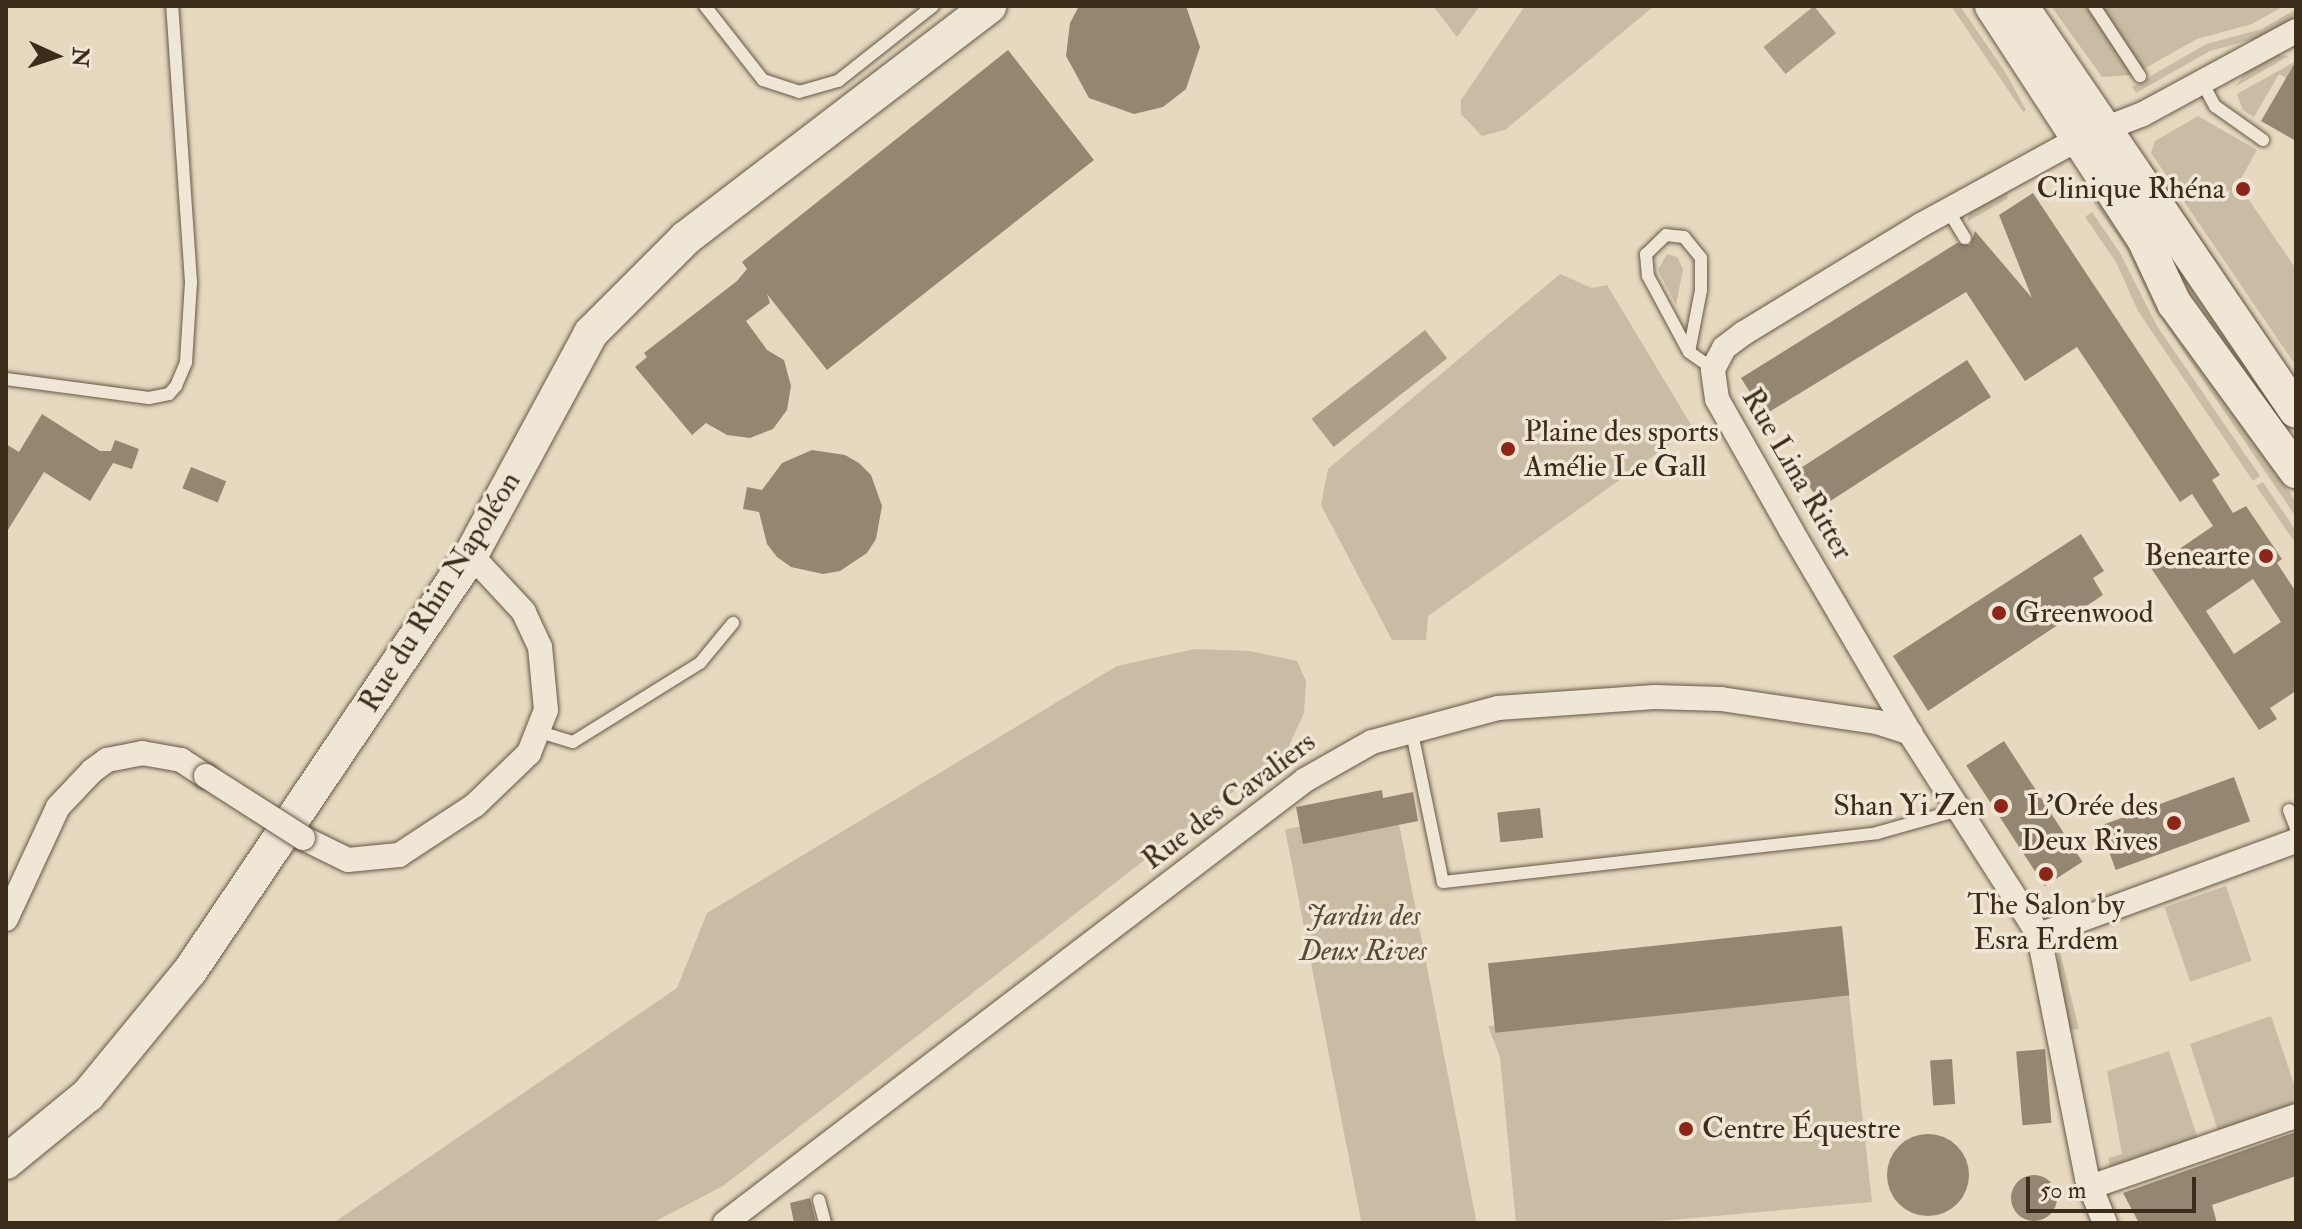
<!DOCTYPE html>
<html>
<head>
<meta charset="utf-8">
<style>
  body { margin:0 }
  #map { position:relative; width:2302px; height:1229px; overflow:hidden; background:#e6d9c0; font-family:"IM FELL Double Pica",serif }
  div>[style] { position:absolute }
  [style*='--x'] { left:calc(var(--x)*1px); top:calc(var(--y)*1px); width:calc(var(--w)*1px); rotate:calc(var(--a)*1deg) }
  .green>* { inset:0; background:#c9bca4; transform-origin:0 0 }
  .water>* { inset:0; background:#ac9f88; transform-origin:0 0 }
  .building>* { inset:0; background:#948671; transform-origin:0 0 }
  .round { border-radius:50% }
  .roads { filter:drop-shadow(0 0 2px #665844) drop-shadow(0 0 2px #665844) }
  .lane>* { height:12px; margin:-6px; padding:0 6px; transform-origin:6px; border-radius:6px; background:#efe6d6 }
  .street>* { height:24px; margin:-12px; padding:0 12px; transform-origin:12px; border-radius:12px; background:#efe6d6 }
  .secondary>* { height:34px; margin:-17px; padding:0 17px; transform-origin:17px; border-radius:17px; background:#efe6d6 }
  .bridges { filter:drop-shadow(0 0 2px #665844) drop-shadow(0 0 2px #665844) }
  .street-bridge>* { height:24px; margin:-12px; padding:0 12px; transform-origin:12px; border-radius:12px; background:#efe6d6 }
  .dots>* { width:22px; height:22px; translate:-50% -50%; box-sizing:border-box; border:4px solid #efe6d6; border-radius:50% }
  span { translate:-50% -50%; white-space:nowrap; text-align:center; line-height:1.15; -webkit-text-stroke:7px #efe6d6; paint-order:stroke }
  .poi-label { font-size:30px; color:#3c2d1b }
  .right { translate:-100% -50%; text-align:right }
  .left { translate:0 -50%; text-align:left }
  .street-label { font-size:30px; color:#3c2d1b }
  .park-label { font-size:30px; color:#584a36; font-style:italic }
  .frame { position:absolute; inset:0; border:8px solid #3c2d1b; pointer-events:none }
  .north { position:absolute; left:16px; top:16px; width:80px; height:80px; -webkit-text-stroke:6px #efe6d6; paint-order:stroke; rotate:93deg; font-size:22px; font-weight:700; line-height:32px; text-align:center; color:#3c2d1b }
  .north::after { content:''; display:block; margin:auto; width:28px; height:36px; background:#3c2d1b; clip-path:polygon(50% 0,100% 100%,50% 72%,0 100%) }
  .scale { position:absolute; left:2026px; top:1177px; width:170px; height:36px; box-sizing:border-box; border:4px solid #3c2d1b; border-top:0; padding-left:10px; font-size:24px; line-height:28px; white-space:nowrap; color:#3c2d1b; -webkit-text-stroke:6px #efe6d6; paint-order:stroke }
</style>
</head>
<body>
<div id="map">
  <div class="green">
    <div style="clip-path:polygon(1433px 6px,1480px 6px,1457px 37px)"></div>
    <div style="clip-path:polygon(1525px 6px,1654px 6px,1505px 130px,1482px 136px,1461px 114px,1461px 100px)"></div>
    <div style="clip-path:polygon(1951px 6px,1960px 6px,2004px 70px,2026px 110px,2023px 112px)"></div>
    <div style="clip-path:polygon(2051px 6px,2284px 6px,2252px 24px,2197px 39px,2133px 75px,2102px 77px)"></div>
    <div style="clip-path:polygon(2296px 9px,2296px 18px,2265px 36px,2210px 51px,2136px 93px,2132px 87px,2206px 44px,2262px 29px)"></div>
    <div style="clip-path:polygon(2278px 55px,2289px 56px,2235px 87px,2245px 73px)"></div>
    <div style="clip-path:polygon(2296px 61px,2296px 84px,2279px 74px,2254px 117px,2243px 110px,2237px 94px)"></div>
    <div style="clip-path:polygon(2198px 116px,2257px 150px,2234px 191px,2249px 200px,2296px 269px,2296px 366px,2151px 153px,2155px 141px)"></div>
    <div style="left:2150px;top:162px;width:260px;height:6px;rotate:56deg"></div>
    <div style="clip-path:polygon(2008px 192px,2007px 199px,1967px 222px,1969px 213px)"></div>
    <div style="clip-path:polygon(2098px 194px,2164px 305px,2296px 502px,2296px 517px,2156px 311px,2126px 248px,2094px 203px)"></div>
    <div style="clip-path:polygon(2092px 212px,2120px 253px,2157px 326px,2260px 476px,2253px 481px,2138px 311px,2116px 262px,2085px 217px)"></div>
    <div style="clip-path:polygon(2159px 228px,2251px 364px,2244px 369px,2184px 296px)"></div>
    <div style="clip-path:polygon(1667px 254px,1677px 257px,1683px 269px,1676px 305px,1658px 270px)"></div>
    <div style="clip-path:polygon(1560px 274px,1592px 288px,1607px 285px,1693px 428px,1428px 616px,1426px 640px,1392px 640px,1321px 505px,1328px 469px)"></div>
    <div style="clip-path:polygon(2263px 482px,2296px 531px,2296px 544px,2256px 486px)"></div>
    <div style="clip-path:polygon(1195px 649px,1250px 651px,1297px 661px,1306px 681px,1304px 713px,1287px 750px,723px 1186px,652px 1223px,333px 1223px,677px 988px,707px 913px,1117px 666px)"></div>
    <div style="left:1396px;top:808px;width:423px;height:113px;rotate:79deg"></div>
    <div style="left:2226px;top:886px;width:79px;height:65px;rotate:71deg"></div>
    <div style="clip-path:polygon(2059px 948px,2079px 1029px,2067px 1031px,2057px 969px)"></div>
    <div style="clip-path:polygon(1849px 996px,1872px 1202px,1636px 1223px,1516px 1223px,1500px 1057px,1488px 1026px)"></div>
    <div style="clip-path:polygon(2271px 1016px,2296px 1090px,2296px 1108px,2219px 1134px,2190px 1044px)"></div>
    <div style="clip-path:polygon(2169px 1051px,2199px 1142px,2111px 1173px,2108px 1158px,2122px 1154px,2107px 1071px)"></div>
  </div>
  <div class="water">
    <div style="left:1814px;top:6px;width:35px;height:65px;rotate:51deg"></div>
    <div style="left:1425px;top:330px;width:36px;height:144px;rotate:52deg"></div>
  </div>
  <div class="building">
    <div style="clip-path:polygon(1079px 6px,1186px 6px,1200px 47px,1186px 89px,1163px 107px,1134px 114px,1089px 98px,1066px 56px,1070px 23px)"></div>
    <div style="clip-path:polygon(1008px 50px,1094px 160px,827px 370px,767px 294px,770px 303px,746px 321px,767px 350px,784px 360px,791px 386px,787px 410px,773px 429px,750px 438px,727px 435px,706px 423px,692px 435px,635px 367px,647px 357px,644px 353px,737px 281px,747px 269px,742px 262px)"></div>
    <div style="clip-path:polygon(2296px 61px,2296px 141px,2261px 121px)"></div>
    <div style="clip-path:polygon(evenodd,2033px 193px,2220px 475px,2212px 480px,2233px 513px,2246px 506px,2282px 559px,2277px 563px,2296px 592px,2296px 691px,2270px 708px,2277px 719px,2259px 730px,2145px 559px,2163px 547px,2169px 556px,2213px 526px,2192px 494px,2180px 502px,2077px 347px,2025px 381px,1966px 292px,1764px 415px,1741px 378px,1957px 243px,1970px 245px,1975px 231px,2032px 298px,1999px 215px,2033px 193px,2253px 579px,2281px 622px,2234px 654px,2206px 611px,2253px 579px)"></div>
    <div style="left:1967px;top:360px;width:44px;height:201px;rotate:57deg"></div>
    <div style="clip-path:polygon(42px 414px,100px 451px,111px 451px,115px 440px,139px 449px,132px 469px,113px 463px,90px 501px,44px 472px,6px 533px,6px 444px,19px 452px)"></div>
    <div style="clip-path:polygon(812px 450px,845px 455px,859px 463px,871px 475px,882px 506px,876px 539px,867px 553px,840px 571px,823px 574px,791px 567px,777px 557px,767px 544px,759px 512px,743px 509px,747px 487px,762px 490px,782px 463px)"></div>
    <div style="left:191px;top:467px;width:38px;height:23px;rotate:22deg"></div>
    <div style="clip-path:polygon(2081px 534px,2104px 571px,2093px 578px,2103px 595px,1928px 711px,1893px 656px)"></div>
    <div style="left:2004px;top:741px;width:144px;height:45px;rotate:57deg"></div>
    <div style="left:2234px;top:777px;width:47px;height:143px;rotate:70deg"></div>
    <div style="clip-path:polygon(1382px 790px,1383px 798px,1413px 792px,1418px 821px,1303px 844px,1296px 807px)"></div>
    <div style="left:1540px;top:808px;width:30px;height:43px;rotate:84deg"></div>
    <div style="left:1842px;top:926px;width:70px;height:356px;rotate:84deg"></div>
    <div style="left:2045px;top:1049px;width:74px;height:29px;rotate:85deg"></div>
    <div style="left:1952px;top:1059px;width:45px;height:22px;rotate:86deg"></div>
    <div style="clip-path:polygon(2296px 1132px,2296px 1176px,2212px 1205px,2217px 1223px,2139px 1223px,2123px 1193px)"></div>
    <div class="round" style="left:1887px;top:1134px;width:82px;height:82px"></div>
    <div class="round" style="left:2011px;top:1175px;width:46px;height:46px"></div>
    <div style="clip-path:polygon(810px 1198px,816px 1223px,794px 1223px,790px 1203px)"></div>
  </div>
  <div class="roads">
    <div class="lane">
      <div style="--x:705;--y:6;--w:94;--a:51.9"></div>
      <div style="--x:763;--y:80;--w:38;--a:18"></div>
      <div style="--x:799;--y:92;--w:41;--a:-15.8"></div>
      <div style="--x:838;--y:81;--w:121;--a:-38.3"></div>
      <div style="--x:2094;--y:6;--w:84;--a:56.7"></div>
      <div style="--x:2201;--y:80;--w:30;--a:62"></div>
      <div style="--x:2215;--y:106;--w:59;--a:35.3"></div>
      <div style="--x:1948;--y:210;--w:33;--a:59"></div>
      <div style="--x:1689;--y:352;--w:63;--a:-79"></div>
      <div style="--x:1701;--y:290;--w:32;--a:-90"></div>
      <div style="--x:1701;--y:258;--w:27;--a:-129"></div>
      <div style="--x:1684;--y:237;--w:18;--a:-174"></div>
      <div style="--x:1666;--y:235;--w:28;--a:136"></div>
      <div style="--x:1646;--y:254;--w:22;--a:85"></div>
      <div style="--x:1648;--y:276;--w:86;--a:61.7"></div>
      <div style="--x:1689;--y:352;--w:29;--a:35"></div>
      <div style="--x:6;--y:379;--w:144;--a:7.6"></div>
      <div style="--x:149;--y:398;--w:20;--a:-11"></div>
      <div style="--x:169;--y:394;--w:11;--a:-49"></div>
      <div style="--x:176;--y:386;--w:26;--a:-67"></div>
      <div style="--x:186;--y:362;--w:80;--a:-86.4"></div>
      <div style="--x:191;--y:282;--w:277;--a:-93.9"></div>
      <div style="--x:1411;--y:728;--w:157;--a:78.3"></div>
      <div style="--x:1443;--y:882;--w:437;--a:-6.4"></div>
      <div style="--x:1877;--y:833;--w:85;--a:-15.7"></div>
      <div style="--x:540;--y:732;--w:34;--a:17"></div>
      <div style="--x:573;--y:742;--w:150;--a:-31.9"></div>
      <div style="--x:700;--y:663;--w:52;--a:-50.5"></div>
      <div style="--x:2289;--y:810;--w:19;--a:69"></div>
      <div style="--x:819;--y:1200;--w:24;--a:75"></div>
    </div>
    <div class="street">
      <div style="--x:303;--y:838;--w:50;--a:26.1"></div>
      <div style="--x:348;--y:860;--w:51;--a:-5.6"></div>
      <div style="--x:399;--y:855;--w:91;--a:-33.3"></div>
      <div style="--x:475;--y:805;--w:75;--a:-43.9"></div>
      <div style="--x:529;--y:753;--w:46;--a:-68.4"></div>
      <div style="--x:546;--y:710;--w:63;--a:-95.4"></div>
      <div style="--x:540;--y:647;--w:38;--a:-115"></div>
      <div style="--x:524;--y:612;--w:78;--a:-132.9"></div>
      <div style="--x:6;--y:919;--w:123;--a:-65.1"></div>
      <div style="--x:58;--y:807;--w:50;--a:-46.6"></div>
      <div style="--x:92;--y:771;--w:19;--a:-36"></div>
      <div style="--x:107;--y:760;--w:36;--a:-11"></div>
      <div style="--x:142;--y:753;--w:40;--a:10"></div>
      <div style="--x:181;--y:760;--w:30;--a:33"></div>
      <div style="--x:2039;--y:935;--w:274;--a:-20.1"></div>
      <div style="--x:2090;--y:1187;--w:218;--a:-19"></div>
      <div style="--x:725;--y:1223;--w:730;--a:-37.37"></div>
      <div style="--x:1305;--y:780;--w:77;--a:-29.6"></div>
      <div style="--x:1372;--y:742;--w:131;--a:-15.1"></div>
      <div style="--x:1498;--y:708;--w:157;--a:-4"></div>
      <div style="--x:1655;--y:697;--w:66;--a:1.7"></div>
      <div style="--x:1721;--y:699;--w:158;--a:8.4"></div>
      <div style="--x:1877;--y:722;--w:35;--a:18"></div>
      <div style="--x:2105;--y:1223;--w:48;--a:-111.8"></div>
      <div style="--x:2087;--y:1178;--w:248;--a:-101.2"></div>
      <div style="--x:2039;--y:935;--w:240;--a:-122.6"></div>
      <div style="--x:1910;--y:733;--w:235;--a:-120.4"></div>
      <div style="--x:1791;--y:530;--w:150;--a:-119.5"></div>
      <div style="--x:1717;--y:399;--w:30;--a:-98"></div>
      <div style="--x:1713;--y:369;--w:24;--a:-62"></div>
      <div style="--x:1724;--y:348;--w:25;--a:-37"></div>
      <div style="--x:1744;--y:333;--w:207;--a:-31.4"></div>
      <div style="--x:1921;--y:225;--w:177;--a:-28.7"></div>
      <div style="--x:2076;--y:140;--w:72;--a:-21.2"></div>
      <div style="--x:2143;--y:114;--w:174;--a:-28.5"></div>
    </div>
    <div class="secondary">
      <div style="--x:1992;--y:6;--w:278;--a:56.9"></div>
      <div style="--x:2144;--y:239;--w:71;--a:64.9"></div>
      <div style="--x:2174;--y:303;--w:208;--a:54"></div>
      <div style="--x:2021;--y:6;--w:489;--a:55.8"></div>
      <div style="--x:6;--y:1162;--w:106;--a:-39.3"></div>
      <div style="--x:88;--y:1095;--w:161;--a:-50.6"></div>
      <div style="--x:190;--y:971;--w:502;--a:-55.96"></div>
      <div style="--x:471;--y:555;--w:252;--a:-61.6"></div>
      <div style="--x:591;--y:333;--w:134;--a:-45"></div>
      <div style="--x:686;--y:238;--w:382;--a:-37.4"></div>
    </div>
  </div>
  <div class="bridges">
    <div class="street-bridge">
      <div style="--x:206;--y:776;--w:115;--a:32.6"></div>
    </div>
  </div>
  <div class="dots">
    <div style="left:2243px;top:189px;background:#8f2418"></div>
    <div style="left:1508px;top:449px;background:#8f2418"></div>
    <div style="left:2266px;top:556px;background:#8f2418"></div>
    <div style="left:1999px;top:613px;background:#8f2418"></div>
    <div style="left:2001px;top:806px;background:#8f2418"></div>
    <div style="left:2174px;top:823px;background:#8f2418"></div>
    <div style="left:2046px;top:874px;background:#8f2418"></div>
    <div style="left:1686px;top:1129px;background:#8f2418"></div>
  </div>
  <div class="poi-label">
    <span class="right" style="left:2225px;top:189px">Clinique Rhéna</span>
    <span class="left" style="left:1524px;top:449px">Plaine des sports<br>Amélie Le Gall</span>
    <span class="right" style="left:2250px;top:556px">Benearte</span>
    <span class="left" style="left:2015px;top:613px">Greenwood</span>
    <span class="right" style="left:1985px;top:806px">Shan Yi Zen</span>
    <span class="right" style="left:2158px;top:823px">L'Orée des<br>Deux Rives</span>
    <span style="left:2046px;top:922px">The Salon by<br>Esra Erdem</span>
    <span class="left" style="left:1702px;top:1129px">Centre Équestre</span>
  </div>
  <div class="street-label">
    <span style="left:1797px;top:474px;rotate:60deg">Rue Lina Ritter</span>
    <span style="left:440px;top:592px;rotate:-58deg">Rue du Rhin Napoléon</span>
    <span style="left:1229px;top:801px;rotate:-37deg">Rue des Cavaliers</span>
  </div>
  <div class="park-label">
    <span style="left:1363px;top:933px">Jardin des<br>Deux Rives</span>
  </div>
  <div class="frame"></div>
  <div class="north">N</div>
  <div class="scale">50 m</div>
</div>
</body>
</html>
